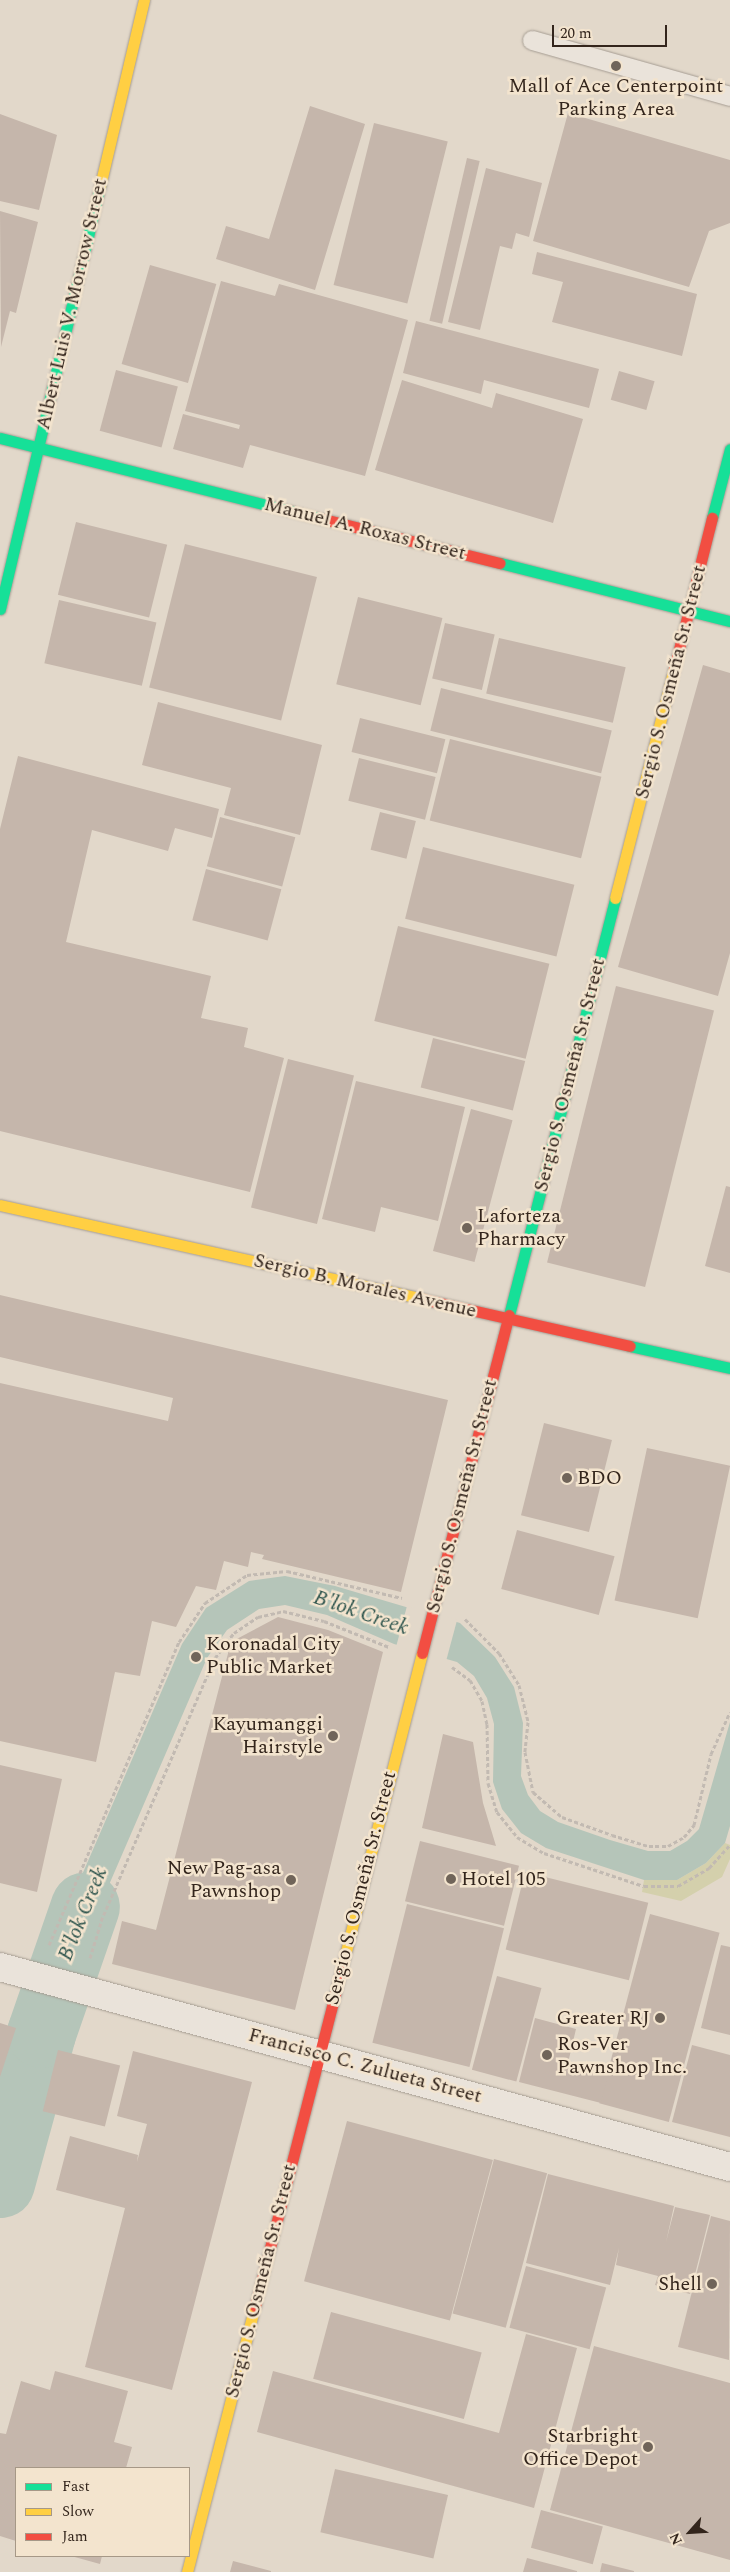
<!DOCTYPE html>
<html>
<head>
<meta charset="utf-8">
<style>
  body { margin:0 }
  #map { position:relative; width:730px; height:2572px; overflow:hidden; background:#e2d8ca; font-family:Spectral,serif }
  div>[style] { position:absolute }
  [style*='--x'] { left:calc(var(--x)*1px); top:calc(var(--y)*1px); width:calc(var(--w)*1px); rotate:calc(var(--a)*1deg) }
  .green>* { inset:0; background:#d4d0ac }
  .water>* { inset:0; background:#b5c5b9 }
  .pier>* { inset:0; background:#e2d8ca; transform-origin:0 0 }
  .river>* { height:69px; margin:-34.5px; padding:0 34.5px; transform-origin:34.5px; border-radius:34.5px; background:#b5c5b9 }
  .building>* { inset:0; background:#c5b6ab; transform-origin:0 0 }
  .path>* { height:3px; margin-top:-1.5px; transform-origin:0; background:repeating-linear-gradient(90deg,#c2bab2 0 4px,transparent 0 6.5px) }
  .roads { filter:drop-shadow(0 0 1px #a69d93) drop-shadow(0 0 1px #a69d93) }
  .lane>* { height:19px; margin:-9.5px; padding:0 9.5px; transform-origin:9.5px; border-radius:9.5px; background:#eae3da }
  .street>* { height:28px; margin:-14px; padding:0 14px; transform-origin:14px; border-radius:14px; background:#eae3da }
  .fast>* { height:11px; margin:-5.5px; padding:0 5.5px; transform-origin:5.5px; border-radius:5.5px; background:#16e098 }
  .slow>* { height:11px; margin:-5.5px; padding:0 5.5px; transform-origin:5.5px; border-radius:5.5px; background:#ffcf43 }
  .jam>* { height:11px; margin:-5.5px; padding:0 5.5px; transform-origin:5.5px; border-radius:5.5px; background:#f24e42 }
  .dots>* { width:14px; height:14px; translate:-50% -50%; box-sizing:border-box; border:2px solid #f3e4ce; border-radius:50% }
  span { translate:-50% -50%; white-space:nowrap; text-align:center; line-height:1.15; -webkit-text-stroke:5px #f3e4ce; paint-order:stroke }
  .poi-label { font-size:20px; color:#33251c }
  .left { translate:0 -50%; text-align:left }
  .right { translate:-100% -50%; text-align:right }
  .street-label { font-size:20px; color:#33251c }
  .water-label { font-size:21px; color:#2c534c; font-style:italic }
  .legend { position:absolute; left:15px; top:2467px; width:175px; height:90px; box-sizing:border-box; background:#f3e4ce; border:1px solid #a69887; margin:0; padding:6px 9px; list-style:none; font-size:15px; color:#33251c }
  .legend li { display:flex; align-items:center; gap:10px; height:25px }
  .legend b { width:25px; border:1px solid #a69887 }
  .north { position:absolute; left:665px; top:2507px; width:50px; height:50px; -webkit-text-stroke:4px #f3e4ce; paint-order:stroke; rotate:244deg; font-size:14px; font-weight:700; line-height:20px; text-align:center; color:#33251c }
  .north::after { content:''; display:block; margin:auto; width:18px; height:22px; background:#33251c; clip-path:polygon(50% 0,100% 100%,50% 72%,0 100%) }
  .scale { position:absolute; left:552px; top:25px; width:115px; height:22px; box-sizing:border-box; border:2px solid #33251c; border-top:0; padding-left:6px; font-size:15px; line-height:18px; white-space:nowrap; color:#33251c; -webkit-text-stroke:4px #f3e4ce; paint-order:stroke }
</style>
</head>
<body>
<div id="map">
  <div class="green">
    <div style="clip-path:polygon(725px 1843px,730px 1845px,730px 1859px,722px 1877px,681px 1901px,642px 1892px,644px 1880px,677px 1880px,706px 1863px)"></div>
  </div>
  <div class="water">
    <div style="clip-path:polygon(285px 1576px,335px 1586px,460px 1623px,495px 1657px,514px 1687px,523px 1723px,521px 1776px,528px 1795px,540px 1811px,558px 1822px,610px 1840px,648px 1851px,670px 1851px,687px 1841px,699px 1829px,730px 1722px,730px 1826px,725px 1843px,706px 1863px,677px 1880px,644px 1880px,546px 1848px,521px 1833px,502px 1809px,493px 1782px,494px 1724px,487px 1698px,474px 1676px,457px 1662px,394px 1644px,327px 1615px,285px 1605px,259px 1609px,227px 1630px,207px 1658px,86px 1938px,72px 1981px,44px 1974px,59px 1928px,182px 1644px,206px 1608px,249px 1581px)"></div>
  </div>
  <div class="pier">
    <div style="left:407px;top:1606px;width:52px;height:42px;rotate:15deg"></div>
  </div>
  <div class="river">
    <div style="--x:0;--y:2183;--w:156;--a:-74.7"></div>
    <div style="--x:41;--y:2033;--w:134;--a:-70.9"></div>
  </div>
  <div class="building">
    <div style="clip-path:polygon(310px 106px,365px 124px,315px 290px,216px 259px,226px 226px,269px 239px)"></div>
    <div style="clip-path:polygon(568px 113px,730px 160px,730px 223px,709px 231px,689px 287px,533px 241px)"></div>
    <div style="clip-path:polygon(0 114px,57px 135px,39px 210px,0 201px)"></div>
    <div style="left:374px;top:123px;width:76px;height:167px;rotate:14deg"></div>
    <div style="left:467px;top:158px;width:13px;height:167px;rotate:13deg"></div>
    <div style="clip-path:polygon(486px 168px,542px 183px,529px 237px,516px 233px,512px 249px,500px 246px,480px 330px,448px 322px)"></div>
    <div style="clip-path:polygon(0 211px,38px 222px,16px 313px,10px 311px,1px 347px)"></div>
    <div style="clip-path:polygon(537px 252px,697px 294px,682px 356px,552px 322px,563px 282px,532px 274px)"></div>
    <div style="left:150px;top:265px;width:69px;height:103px;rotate:16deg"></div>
    <div style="clip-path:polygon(221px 281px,275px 296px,279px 284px,408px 320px,365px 476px,250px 445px,243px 468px,173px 449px,183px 414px,239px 429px,240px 425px,185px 411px)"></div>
    <div style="clip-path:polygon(416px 321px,599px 369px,589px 408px,484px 380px,481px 394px,403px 373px)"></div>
    <div style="left:116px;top:370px;width:64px;height:63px;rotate:15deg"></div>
    <div style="left:619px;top:371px;width:37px;height:30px;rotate:16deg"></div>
    <div style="clip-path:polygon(402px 380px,492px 408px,496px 393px,583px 419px,553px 523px,375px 470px)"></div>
    <div style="left:76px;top:522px;width:94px;height:75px;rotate:14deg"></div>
    <div style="left:185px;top:544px;width:136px;height:148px;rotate:14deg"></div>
    <div style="left:358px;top:597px;width:87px;height:90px;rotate:14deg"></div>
    <div style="left:59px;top:600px;width:100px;height:65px;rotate:13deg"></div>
    <div style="left:445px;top:623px;width:51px;height:57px;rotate:13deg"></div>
    <div style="left:499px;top:638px;width:130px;height:57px;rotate:13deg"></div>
    <div style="clip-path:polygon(703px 665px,730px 673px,730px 953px,718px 996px,618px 967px)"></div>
    <div style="left:441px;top:688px;width:176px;height:44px;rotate:14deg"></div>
    <div style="clip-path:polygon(158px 702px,322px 745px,300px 835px,224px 815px,231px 788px,142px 765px)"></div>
    <div style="left:360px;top:718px;width:88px;height:35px;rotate:14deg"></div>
    <div style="left:450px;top:739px;width:156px;height:84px;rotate:14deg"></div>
    <div style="clip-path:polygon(18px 756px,219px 809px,212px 838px,175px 828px,168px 851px,92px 830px,66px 942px,211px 976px,201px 1018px,248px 1028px,244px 1047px,284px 1058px,250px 1192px,0 1131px,0 829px)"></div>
    <div style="left:359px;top:758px;width:79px;height:44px;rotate:14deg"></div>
    <div style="left:380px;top:812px;width:37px;height:39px;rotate:14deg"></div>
    <div style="left:220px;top:817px;width:78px;height:51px;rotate:15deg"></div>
    <div style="left:423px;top:847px;width:156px;height:74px;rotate:14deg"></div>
    <div style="left:206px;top:869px;width:78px;height:53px;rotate:15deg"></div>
    <div style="left:398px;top:926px;width:156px;height:98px;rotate:14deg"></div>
    <div style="left:616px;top:986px;width:101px;height:285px;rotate:14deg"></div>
    <div style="left:433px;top:1038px;width:95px;height:51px;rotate:14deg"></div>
    <div style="left:288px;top:1059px;width:68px;height:153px;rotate:14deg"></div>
    <div style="clip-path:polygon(356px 1081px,465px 1107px,438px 1221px,381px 1207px,375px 1232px,322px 1219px)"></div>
    <div style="left:471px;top:1109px;width:43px;height:147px;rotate:15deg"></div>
    <div style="clip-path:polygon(726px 1186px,730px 1187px,730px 1273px,705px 1266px)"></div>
    <div style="clip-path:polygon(0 1295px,448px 1400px,401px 1592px,262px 1559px,264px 1555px,251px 1552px,248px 1567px,224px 1561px,216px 1590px,196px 1586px,176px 1627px,152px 1621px,140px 1676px,115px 1672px,96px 1762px,0 1741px,0 1383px,168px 1421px,173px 1398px,0 1357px)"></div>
    <div style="left:544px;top:1423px;width:70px;height:95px;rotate:14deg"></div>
    <div style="left:647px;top:1448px;width:85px;height:156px;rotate:12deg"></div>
    <div style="left:517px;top:1530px;width:101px;height:61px;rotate:15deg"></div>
    <div style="clip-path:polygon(278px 1617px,328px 1630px,383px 1652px,295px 2010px,112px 1964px,122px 1921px,156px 1930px,231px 1642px)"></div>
    <div style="clip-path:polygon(443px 1734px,473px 1742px,483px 1803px,496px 1846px,422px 1828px)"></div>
    <div style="clip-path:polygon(0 1765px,62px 1779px,37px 1892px,0 1883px)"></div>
    <div style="left:420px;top:1841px;width:102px;height:62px;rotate:14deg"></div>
    <div style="left:525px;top:1872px;width:127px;height:80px;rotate:14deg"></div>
    <div style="left:407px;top:1904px;width:100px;height:143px;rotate:14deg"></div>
    <div style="left:650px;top:1914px;width:72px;height:196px;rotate:15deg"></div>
    <div style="clip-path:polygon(721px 1945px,730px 1947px,730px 2035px,701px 2028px)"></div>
    <div style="left:497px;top:1976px;width:46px;height:97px;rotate:15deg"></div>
    <div style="clip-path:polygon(535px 2018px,576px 2029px,568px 2063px,609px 2073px,601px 2103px,519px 2082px)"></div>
    <div style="clip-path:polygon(0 2023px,16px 2028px,0 2077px)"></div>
    <div style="clip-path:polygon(692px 2045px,730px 2055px,730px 2137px,672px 2122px)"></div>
    <div style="left:58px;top:2050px;width:64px;height:63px;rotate:14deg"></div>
    <div style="clip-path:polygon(133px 2051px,252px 2082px,172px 2390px,85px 2367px,125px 2208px,56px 2190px,70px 2136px,138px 2155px,137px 2162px,147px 2124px,117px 2116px)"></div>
    <div style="left:347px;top:2121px;width:151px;height:166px;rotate:15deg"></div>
    <div style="left:494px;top:2159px;width:55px;height:160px;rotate:15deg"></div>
    <div style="clip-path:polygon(548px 2174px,674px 2206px,666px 2242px,675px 2207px,710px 2215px,690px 2294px,655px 2285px,658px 2276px,616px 2265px,619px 2248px,610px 2285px,526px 2263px)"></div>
    <div style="clip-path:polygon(711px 2216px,730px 2221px,729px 2360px,678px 2347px)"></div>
    <div style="left:526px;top:2266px;width:83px;height:64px;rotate:15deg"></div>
    <div style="left:331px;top:2312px;width:156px;height:69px;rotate:15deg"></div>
    <div style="clip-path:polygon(526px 2334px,577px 2348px,534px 2508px,257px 2432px,273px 2371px,499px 2433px)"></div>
    <div style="clip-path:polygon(594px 2346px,730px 2383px,730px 2560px,550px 2510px)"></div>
    <div style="clip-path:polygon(55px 2371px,128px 2391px,114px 2442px,132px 2447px,126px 2468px,16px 2468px,16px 2541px,0 2536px,0 2433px,6px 2434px,21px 2381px,50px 2390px)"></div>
    <div style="left:335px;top:2469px;width:116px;height:65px;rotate:13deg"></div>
    <div style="left:541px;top:2510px;width:64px;height:39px;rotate:15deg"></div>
    <div style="clip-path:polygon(71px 2556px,102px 2556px,100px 2564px)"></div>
    <div style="clip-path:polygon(527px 2558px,577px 2571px,577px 2572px,523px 2572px)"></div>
    <div style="clip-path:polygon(233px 2561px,271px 2571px,271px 2572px,230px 2572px)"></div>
    <div style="clip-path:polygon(602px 2563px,634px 2571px,634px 2572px,600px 2572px)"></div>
  </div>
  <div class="path">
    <div style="--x:465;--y:1619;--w:48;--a:45"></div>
    <div style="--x:499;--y:1653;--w:38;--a:58"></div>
    <div style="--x:519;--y:1685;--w:38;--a:76"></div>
    <div style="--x:528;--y:1722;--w:30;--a:96"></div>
    <div style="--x:525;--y:1752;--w:41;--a:78.7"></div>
    <div style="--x:533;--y:1792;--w:38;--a:41"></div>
    <div style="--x:562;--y:1817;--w:53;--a:19.8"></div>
    <div style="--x:612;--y:1835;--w:39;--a:17"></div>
    <div style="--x:649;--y:1846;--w:19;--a:0"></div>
    <div style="--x:668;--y:1846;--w:18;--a:-29"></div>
    <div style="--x:684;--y:1837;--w:16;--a:-50"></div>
    <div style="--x:694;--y:1825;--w:73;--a:-76.5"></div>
    <div style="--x:711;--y:1754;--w:46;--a:-65.7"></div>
    <div style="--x:452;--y:1667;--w:22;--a:36"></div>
    <div style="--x:470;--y:1680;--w:24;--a:60"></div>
    <div style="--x:482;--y:1701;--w:24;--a:78"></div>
    <div style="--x:487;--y:1724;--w:59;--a:89"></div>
    <div style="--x:488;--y:1783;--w:30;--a:73"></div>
    <div style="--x:497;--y:1812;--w:32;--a:51"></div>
    <div style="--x:517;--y:1837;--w:31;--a:31"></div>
    <div style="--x:544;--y:1853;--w:105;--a:18.3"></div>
    <div style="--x:644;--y:1886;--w:34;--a:0"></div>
    <div style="--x:678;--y:1886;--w:36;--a:-30"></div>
    <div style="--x:709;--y:1868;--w:31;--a:-48"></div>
    <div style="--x:49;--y:1945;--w:330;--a:-66.8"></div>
    <div style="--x:179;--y:1642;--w:47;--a:-56.3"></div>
    <div style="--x:205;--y:1603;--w:50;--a:-33.7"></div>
    <div style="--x:247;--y:1575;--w:40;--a:-5.7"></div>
    <div style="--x:287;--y:1571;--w:118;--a:13.2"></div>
    <div style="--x:90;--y:1958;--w:39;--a:-73"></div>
    <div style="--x:101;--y:1921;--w:287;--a:-66.6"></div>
    <div style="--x:215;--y:1658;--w:31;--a:-53"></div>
    <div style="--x:234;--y:1633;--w:29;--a:-34"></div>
    <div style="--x:258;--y:1617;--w:26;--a:-13"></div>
    <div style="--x:283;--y:1611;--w:42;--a:13.7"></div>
    <div style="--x:324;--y:1621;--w:70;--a:21.8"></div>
  </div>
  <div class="roads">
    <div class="lane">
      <div style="--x:532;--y:40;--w:206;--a:15.8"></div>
    </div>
    <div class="street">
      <div style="--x:0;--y:1967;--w:757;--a:15.32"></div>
    </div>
    <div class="fast">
      <div style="--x:0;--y:438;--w:333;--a:14.1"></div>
      <div style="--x:712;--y:518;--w:71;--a:-75.4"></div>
      <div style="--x:500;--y:563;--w:237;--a:14.2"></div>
      <div style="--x:0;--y:609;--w:435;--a:-76.7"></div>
      <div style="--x:509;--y:1315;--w:430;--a:-75.7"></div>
      <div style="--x:630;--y:1346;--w:102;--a:12.4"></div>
    </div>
    <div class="slow">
      <div style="--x:100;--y:186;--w:191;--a:-76.7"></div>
      <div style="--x:615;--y:898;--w:236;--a:-75.6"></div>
      <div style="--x:0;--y:1205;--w:433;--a:12.5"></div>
      <div style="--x:342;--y:1967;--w:324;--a:-75.7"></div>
      <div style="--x:187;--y:2572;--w:275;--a:-75.7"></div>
    </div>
    <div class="jam">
      <div style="--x:323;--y:519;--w:182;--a:14"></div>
      <div style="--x:674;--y:669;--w:156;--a:-75.9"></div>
      <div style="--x:423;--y:1299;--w:212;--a:12.8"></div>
      <div style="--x:422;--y:1653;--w:349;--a:-75.6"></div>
      <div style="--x:255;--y:2306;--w:350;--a:-75.6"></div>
    </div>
  </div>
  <div class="dots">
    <div style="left:616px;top:66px;background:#706459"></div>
    <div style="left:467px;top:1228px;background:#706459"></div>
    <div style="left:567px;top:1478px;background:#706459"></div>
    <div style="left:196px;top:1657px;background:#706459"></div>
    <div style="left:333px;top:1736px;background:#706459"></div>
    <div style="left:451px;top:1879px;background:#706459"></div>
    <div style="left:291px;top:1880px;background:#706459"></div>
    <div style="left:660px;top:2018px;background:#706459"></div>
    <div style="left:547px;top:2055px;background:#706459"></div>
    <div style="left:712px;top:2284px;background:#706459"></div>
    <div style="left:648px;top:2447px;background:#706459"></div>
  </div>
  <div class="poi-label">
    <span style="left:616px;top:98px">Mall of Ace Centerpoint<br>Parking Area</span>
    <span class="left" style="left:477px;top:1228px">Laforteza<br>Pharmacy</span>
    <span class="left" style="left:577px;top:1478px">BDO</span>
    <span class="left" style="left:206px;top:1656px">Koronadal City<br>Public Market</span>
    <span class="right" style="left:323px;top:1736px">Kayumanggi<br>Hairstyle</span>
    <span class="right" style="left:281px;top:1880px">New Pag-asa<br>Pawnshop</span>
    <span class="left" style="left:461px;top:1879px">Hotel 105</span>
    <span class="right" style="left:650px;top:2018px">Greater RJ</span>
    <span class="left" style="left:557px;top:2056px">Ros-Ver<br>Pawnshop Inc.</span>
    <span class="right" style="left:702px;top:2284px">Shell</span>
    <span class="right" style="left:638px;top:2448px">Starbright<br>Office Depot</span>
  </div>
  <div class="street-label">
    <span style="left:72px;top:304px;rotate:-77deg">Albert Luis V. Morrow Street</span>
    <span style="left:365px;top:529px;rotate:14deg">Manuel A. Roxas Street</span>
    <span style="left:671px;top:682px;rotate:-76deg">Sergio S. Osmeña Sr. Street</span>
    <span style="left:570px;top:1075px;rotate:-76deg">Sergio S. Osmeña Sr. Street</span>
    <span style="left:365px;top:1286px;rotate:13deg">Sergio B. Morales Avenue</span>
    <span style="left:462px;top:1496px;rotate:-76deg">Sergio S. Osmeña Sr. Street</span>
    <span style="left:361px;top:1888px;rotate:-76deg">Sergio S. Osmeña Sr. Street</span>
    <span style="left:365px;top:2066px;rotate:15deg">Francisco C. Zulueta Street</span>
    <span style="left:261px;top:2281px;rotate:-76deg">Sergio S. Osmeña Sr. Street</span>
  </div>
  <div class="water-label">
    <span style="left:361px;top:1613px;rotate:19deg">B'lok Creek</span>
    <span style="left:83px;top:1914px;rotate:-68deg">B'lok Creek</span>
  </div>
  <ul class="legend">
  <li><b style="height:6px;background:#16e098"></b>Fast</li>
  <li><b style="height:6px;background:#ffcf43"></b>Slow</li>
  <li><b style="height:6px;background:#f24e42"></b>Jam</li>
  </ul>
  <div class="north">N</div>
  <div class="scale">20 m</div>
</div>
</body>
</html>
